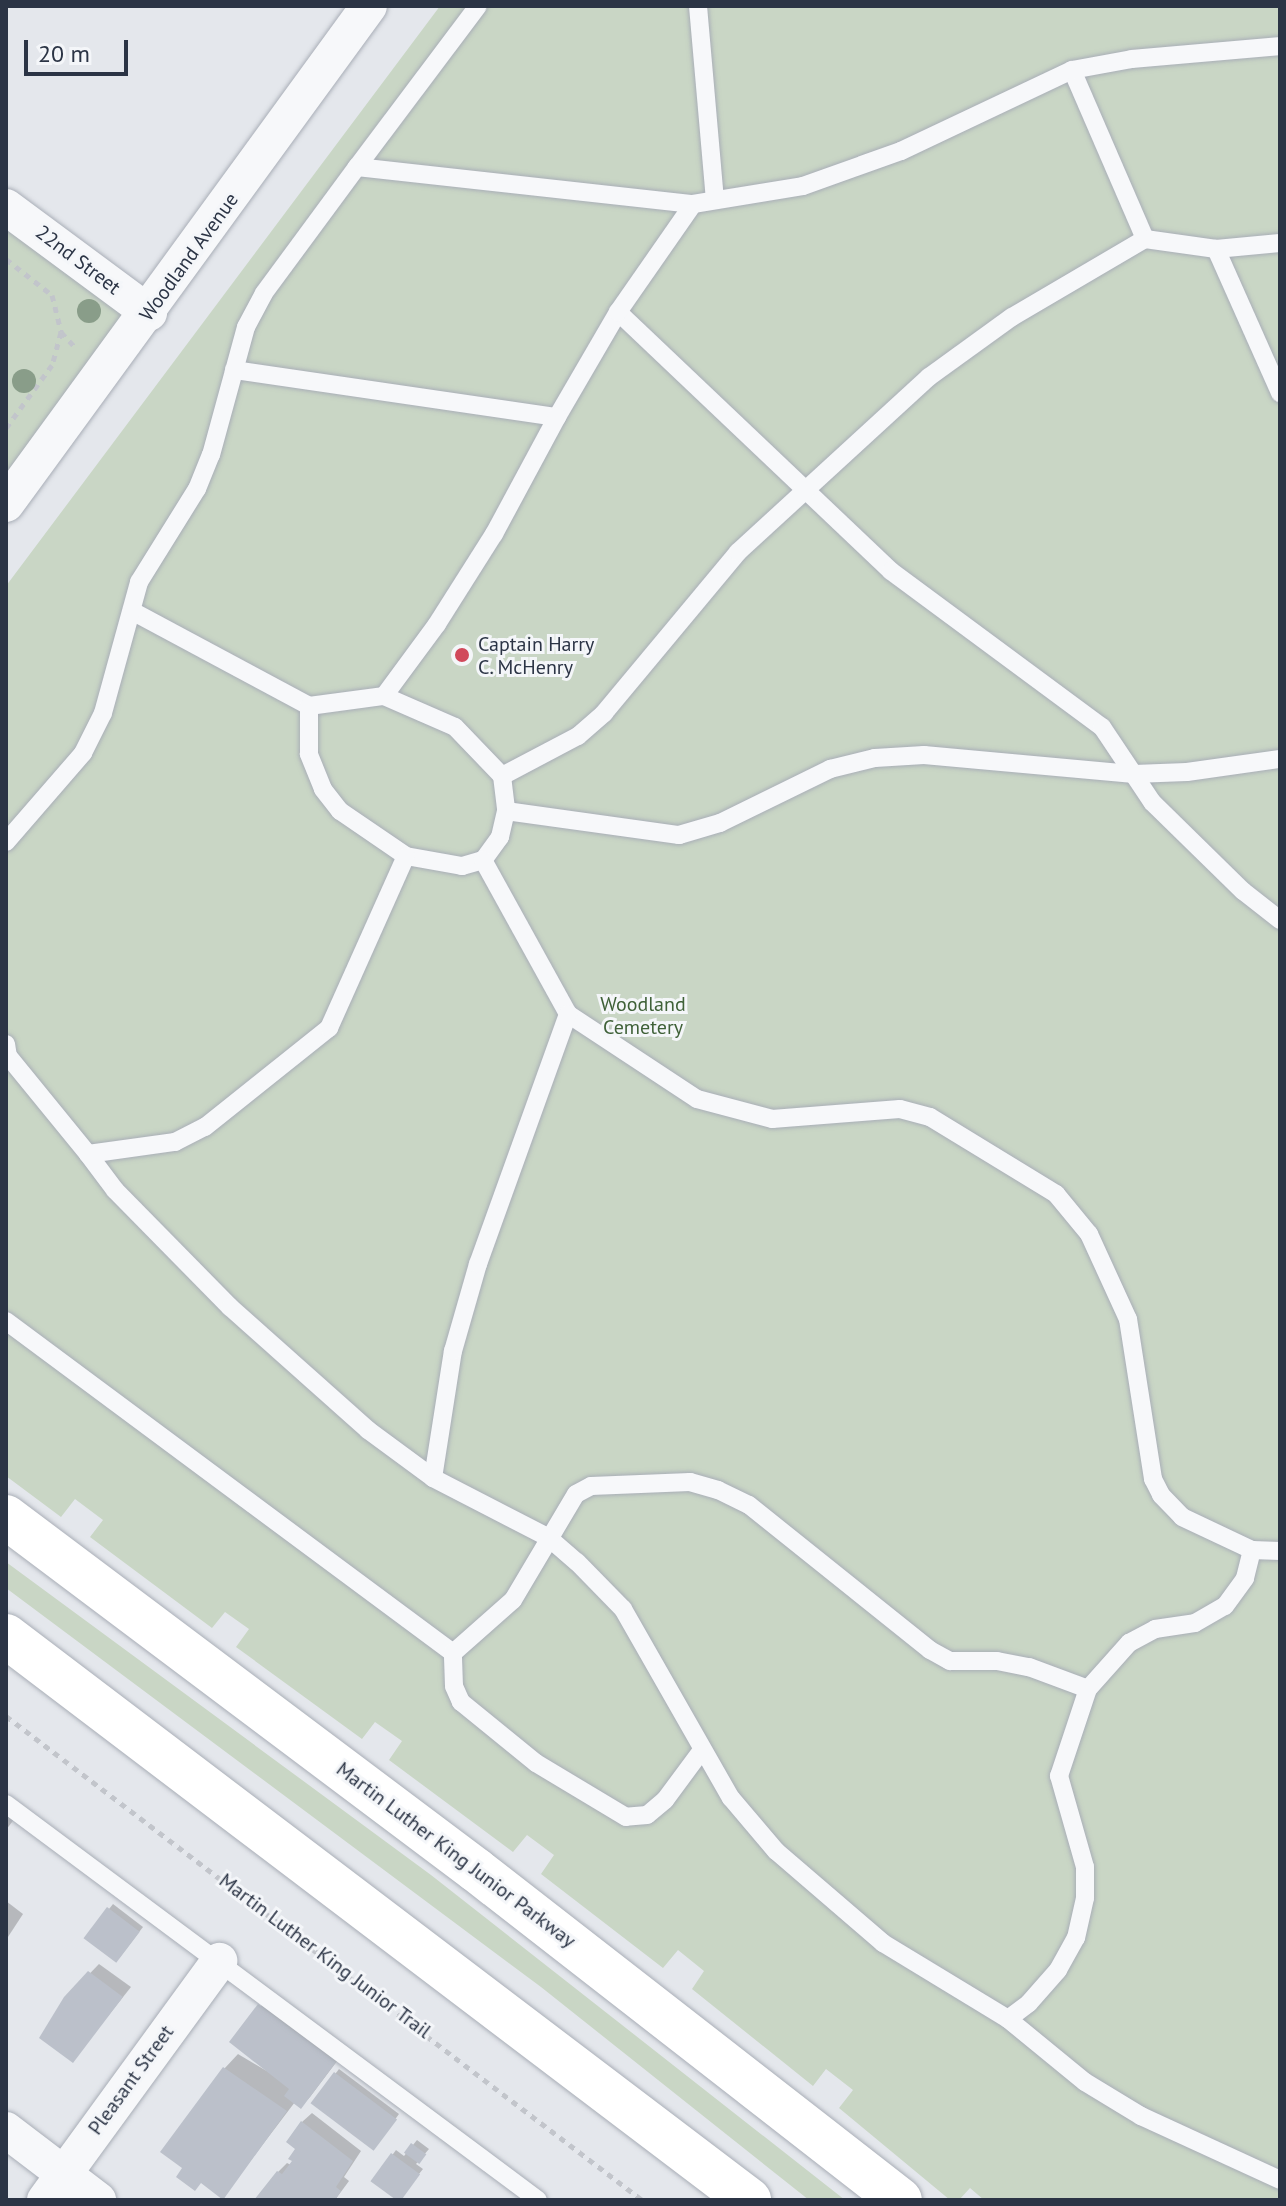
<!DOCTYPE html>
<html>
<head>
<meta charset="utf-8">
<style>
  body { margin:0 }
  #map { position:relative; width:1286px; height:2206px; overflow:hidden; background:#e4e7ec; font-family:"PT Sans",sans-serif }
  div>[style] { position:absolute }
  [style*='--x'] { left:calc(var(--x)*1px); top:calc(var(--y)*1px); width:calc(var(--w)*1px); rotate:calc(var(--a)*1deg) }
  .green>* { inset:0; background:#c9d6c5 }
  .shadow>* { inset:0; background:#0003 }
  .building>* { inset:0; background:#bbc0ca; transform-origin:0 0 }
  .path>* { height:5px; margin-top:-2.5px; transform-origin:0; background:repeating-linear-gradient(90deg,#c2c5cb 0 6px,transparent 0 12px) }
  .roads { filter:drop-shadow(0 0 2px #a9aeb7) drop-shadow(0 0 2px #a9aeb7) }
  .service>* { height:18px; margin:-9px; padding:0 9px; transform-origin:9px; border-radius:9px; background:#f7f8fa }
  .minor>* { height:36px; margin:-18px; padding:0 18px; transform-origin:18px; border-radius:18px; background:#f7f8fa }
  .primary>* { height:44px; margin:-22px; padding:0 22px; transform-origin:22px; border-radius:22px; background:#fff }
  .trees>* { width:24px; height:24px; margin:-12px; border-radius:50%; background:#899d89 }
  .dots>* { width:22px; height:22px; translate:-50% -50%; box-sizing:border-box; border:4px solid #f4f6f9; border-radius:50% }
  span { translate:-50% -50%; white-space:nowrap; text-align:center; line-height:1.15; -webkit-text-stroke:6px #f4f6f9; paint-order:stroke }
  .street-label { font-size:20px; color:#2b3445 }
  .poi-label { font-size:20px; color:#2b3445 }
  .left { translate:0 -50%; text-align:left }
  .park-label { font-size:20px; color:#3f6138 }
  .frame { position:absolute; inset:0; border:8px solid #2b3445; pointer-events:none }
  .scale { position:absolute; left:24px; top:40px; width:104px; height:36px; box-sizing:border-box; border:4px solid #2b3445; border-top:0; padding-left:10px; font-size:24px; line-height:28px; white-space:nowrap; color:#2b3445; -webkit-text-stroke:6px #f4f6f9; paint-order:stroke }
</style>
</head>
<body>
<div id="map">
  <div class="green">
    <div style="clip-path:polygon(440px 6px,1280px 6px,1280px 2200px,984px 2200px,970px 2188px,959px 2200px,950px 2200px,839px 2108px,853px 2090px,826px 2069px,813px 2086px,692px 1989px,704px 1971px,678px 1950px,663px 1968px,541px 1874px,554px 1855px,527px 1835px,513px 1852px,389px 1760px,402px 1741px,375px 1722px,362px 1739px,236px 1647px,249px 1629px,225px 1612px,212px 1628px,90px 1537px,103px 1520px,75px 1499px,61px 1517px,6px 1476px,6px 586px)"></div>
    <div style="clip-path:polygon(6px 212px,149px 313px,6px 494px)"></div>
    <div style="clip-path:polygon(6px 1562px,431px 1875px,845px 2200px,809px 2200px,541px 1987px,6px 1588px)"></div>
  </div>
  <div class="shadow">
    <div style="clip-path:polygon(6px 1812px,15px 1818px,6px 1830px)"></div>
    <div style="clip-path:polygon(6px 1901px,23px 1914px,6px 1940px)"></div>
    <div style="clip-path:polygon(113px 1904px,143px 1927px,120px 1957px,86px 1938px)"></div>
    <div style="clip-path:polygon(99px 1964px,131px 1987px,73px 2060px,66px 1998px)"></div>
    <div style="clip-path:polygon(269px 1996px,344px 2052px,310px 2097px,301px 2106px,295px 2102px,223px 2197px,185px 2168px,224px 2069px,238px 2054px,282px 2080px,232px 2042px)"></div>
    <div style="clip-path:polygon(339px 2069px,399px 2114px,377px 2144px,313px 2103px)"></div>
    <div style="clip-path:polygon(312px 2113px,361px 2151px,344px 2177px,349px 2181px,335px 2200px,257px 2200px,278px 2172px,287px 2163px,291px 2165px,302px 2122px)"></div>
    <div style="clip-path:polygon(417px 2140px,429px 2149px,416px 2164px,423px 2169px,398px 2200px,373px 2181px,396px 2150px,404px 2156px)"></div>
  </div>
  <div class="building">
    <div style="left:107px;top:1907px;width:41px;height:39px;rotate:37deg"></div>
    <div style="clip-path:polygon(88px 1971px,123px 1997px,73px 2063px,39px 2038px,64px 1997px)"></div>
    <div style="clip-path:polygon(258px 2004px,336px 2062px,301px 2109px,284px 2096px,289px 2089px,229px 2042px)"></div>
    <div style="clip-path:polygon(223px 2067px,287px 2111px,223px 2200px,201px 2183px,195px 2191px,176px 2177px,182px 2168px,160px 2152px)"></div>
    <div style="left:334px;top:2072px;width:79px;height:39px;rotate:37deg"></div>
    <div style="clip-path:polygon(301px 2121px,353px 2161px,336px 2187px,341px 2191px,335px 2200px,254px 2200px,277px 2171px,282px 2174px,292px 2161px,288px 2159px,295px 2149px,286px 2142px)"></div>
    <div style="left:411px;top:2143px;width:19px;height:12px;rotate:36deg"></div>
    <div style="left:391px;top:2153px;width:36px;height:35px;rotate:36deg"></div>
  </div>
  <div class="path">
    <div style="--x:6;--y:259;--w:58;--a:38"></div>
    <div style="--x:52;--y:295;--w:38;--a:76"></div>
    <div style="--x:61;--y:332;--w:34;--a:105"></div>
    <div style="--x:52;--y:365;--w:78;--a:126.1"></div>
    <div style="--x:61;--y:332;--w:22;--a:47"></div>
    <div style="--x:6;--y:1716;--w:799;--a:37.27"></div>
  </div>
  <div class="roads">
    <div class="service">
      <div style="--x:698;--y:6;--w:194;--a:85"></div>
      <div style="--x:1072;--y:70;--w:184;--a:66.6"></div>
      <div style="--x:357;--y:167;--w:201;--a:-53.1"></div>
      <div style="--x:1216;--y:249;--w:158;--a:66"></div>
      <div style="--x:618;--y:312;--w:376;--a:43.5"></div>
      <div style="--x:891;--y:571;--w:262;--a:36.5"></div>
      <div style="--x:1102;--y:727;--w:90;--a:56.3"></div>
      <div style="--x:1152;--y:802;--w:127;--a:44.4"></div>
      <div style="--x:1243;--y:891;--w:47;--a:38.1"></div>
      <div style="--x:234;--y:370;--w:326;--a:8.3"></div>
      <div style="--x:557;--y:417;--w:121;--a:-59.8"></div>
      <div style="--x:618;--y:312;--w:131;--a:-55.2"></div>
      <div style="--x:132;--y:611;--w:201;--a:28.2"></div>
      <div style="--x:384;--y:696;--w:77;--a:23.6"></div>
      <div style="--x:455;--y:727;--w:68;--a:46.2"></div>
      <div style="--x:502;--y:776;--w:35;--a:83"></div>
      <div style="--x:506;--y:811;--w:27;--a:103"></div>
      <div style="--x:500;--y:837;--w:29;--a:126"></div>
      <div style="--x:483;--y:860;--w:22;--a:164"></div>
      <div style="--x:462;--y:866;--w:57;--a:-169.9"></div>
      <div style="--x:406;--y:856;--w:80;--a:-145.7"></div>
      <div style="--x:340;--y:811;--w:28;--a:-128"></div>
      <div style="--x:323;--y:789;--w:38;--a:-112"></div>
      <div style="--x:309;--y:754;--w:48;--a:-90"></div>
      <div style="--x:309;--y:706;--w:76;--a:-7.6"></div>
      <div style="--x:384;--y:696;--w:89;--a:-53.6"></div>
      <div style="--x:437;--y:624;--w:107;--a:-57.7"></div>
      <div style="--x:494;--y:534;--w:133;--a:-61.7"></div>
      <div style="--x:502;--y:776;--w:86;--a:-27.8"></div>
      <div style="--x:578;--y:736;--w:35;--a:-41"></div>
      <div style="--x:604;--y:713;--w:209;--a:-50.2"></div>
      <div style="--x:738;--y:552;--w:259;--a:-42.5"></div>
      <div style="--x:929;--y:377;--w:102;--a:-35.9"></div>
      <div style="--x:1012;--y:317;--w:154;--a:-30.4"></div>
      <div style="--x:1145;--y:239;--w:72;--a:8"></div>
      <div style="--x:1216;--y:249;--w:64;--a:-5.4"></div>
      <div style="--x:506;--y:811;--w:175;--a:7.9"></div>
      <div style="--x:679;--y:835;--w:43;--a:-16.3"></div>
      <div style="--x:720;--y:823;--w:123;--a:-26.1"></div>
      <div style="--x:830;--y:769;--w:46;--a:-13.7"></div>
      <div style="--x:875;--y:758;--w:49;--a:-3.5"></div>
      <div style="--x:924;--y:755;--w:211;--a:5.2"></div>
      <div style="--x:1134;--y:774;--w:53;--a:-2.2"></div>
      <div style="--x:1187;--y:772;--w:94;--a:-8"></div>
      <div style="--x:6;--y:842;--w:118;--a:-49.1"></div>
      <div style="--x:83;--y:753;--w:45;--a:-63.4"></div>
      <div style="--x:103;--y:713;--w:136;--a:-74.6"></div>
      <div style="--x:139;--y:582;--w:110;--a:-58.1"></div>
      <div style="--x:197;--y:489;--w:37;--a:-68"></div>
      <div style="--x:211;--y:455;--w:133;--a:-74.7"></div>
      <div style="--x:246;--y:327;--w:38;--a:-62"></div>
      <div style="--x:264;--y:293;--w:157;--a:-53.6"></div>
      <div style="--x:357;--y:167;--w:338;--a:6.3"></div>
      <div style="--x:693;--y:204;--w:111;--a:-9.3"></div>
      <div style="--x:803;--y:186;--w:104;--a:-19.7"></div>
      <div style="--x:901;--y:151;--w:189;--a:-25.3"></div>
      <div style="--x:1072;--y:70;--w:61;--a:-10.4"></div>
      <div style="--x:1132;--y:59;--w:149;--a:-5"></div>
      <div style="--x:483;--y:860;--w:176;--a:61.1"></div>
      <div style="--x:568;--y:1014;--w:154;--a:33.4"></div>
      <div style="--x:697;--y:1099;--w:78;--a:14.9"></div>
      <div style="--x:772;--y:1119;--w:128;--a:-4.5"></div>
      <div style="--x:900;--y:1109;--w:31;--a:15"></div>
      <div style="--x:930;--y:1117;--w:148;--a:31.4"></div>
      <div style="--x:1056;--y:1194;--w:52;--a:50.5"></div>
      <div style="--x:1089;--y:1234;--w:94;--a:65.4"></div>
      <div style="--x:1128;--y:1319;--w:162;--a:81.1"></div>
      <div style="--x:1153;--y:1479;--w:18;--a:63"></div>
      <div style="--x:1161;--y:1495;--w:30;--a:46"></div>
      <div style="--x:1182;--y:1517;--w:77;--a:25.2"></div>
      <div style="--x:1252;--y:1550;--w:28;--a:2"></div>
      <div style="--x:6;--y:1044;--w:12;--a:81"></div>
      <div style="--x:8;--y:1056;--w:127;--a:50.8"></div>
      <div style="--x:88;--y:1154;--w:88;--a:-7.9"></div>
      <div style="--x:175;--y:1142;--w:34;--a:-27"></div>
      <div style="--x:205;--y:1127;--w:159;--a:-38.6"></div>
      <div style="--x:329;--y:1028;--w:188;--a:-65.9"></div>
      <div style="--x:88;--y:1154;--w:45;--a:53.1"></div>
      <div style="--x:115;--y:1190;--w:164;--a:45.5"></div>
      <div style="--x:230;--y:1307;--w:185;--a:41.7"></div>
      <div style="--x:368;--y:1430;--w:81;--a:36.4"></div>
      <div style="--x:433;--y:1478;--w:131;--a:27.3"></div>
      <div style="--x:549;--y:1538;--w:37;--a:41"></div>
      <div style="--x:577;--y:1562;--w:66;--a:45.6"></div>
      <div style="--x:623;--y:1609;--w:218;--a:60.3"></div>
      <div style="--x:731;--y:1798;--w:70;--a:49.7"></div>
      <div style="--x:776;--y:1851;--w:141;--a:40.7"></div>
      <div style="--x:883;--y:1943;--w:146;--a:31.3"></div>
      <div style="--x:1008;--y:2019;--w:99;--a:39.3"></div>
      <div style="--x:1085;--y:2082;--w:66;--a:31.3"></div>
      <div style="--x:1141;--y:2116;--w:153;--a:24.7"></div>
      <div style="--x:6;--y:1321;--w:557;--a:36.6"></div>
      <div style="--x:433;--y:1478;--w:129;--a:-81.1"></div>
      <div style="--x:453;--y:1351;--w:91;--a:-74"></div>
      <div style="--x:478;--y:1264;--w:266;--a:-70.2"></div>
      <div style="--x:702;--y:1750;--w:62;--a:126.5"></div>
      <div style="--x:665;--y:1800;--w:23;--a:140"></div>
      <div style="--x:647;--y:1815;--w:21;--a:175"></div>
      <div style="--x:626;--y:1817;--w:105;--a:-149"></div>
      <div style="--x:536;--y:1763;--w:97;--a:-140.9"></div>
      <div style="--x:461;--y:1702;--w:17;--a:-114"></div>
      <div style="--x:454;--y:1686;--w:33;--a:-92"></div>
      <div style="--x:453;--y:1653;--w:80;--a:-41.5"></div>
      <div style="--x:513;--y:1600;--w:123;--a:-59.3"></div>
      <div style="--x:576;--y:1494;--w:17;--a:-28"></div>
      <div style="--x:591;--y:1486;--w:99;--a:-2.3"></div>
      <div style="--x:690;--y:1482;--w:29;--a:16"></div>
      <div style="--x:718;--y:1490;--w:34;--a:26"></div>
      <div style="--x:749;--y:1505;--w:232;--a:38.7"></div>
      <div style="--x:930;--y:1650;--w:23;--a:29"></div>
      <div style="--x:950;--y:1661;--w:47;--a:0"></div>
      <div style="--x:997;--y:1661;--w:33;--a:11"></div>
      <div style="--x:1029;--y:1667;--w:63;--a:20.4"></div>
      <div style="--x:6;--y:1804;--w:663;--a:36.66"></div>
      <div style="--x:1008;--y:2019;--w:26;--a:-37"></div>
      <div style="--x:1029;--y:2003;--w:44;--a:-48.7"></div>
      <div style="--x:1058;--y:1970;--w:37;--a:-61"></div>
      <div style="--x:1076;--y:1938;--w:41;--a:-77.3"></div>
      <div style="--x:1085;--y:1898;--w:31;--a:-90"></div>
      <div style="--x:1085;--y:1867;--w:95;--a:-105.9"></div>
      <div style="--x:1059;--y:1776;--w:92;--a:-71.6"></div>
      <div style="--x:1088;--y:1689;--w:62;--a:-48.3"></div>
      <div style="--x:1129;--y:1643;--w:30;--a:-28"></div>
      <div style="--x:1155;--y:1629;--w:40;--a:-8.5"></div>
      <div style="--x:1195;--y:1623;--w:34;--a:-30"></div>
      <div style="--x:1225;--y:1606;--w:34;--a:-54"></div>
      <div style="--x:1245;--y:1578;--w:29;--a:-76"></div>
    </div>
    <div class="minor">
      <div style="--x:6;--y:207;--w:178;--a:36.5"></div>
      <div style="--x:6;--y:504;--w:616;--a:-53.91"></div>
      <div style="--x:6;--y:2130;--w:116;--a:37.3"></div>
      <div style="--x:45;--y:2200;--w:296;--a:-53.9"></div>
    </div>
    <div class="primary">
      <div style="--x:6;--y:1517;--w:588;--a:36.91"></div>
      <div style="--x:476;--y:1870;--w:537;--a:37.89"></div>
      <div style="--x:6;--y:1636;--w:933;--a:37.2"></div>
    </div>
  </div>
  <div class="trees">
    <div style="left:89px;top:311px"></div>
    <div style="left:24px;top:381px"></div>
  </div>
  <div class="dots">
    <div style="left:462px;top:655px;background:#d1495b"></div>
  </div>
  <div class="street-label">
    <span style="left:189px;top:257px;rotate:-54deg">Woodland Avenue</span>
    <span style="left:78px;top:260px;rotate:37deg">22nd Street</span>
    <span style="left:456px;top:1855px;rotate:37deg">Martin Luther King Junior Parkway</span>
    <span style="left:325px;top:1956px;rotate:37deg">Martin Luther King Junior Trail</span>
    <span style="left:131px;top:2080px;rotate:-54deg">Pleasant Street</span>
  </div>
  <div class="poi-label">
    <span class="left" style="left:478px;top:656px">Captain Harry<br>C. McHenry</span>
  </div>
  <div class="park-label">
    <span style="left:643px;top:1016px">Woodland<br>Cemetery</span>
  </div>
  <div class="frame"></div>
  <div class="scale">20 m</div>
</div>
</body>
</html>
